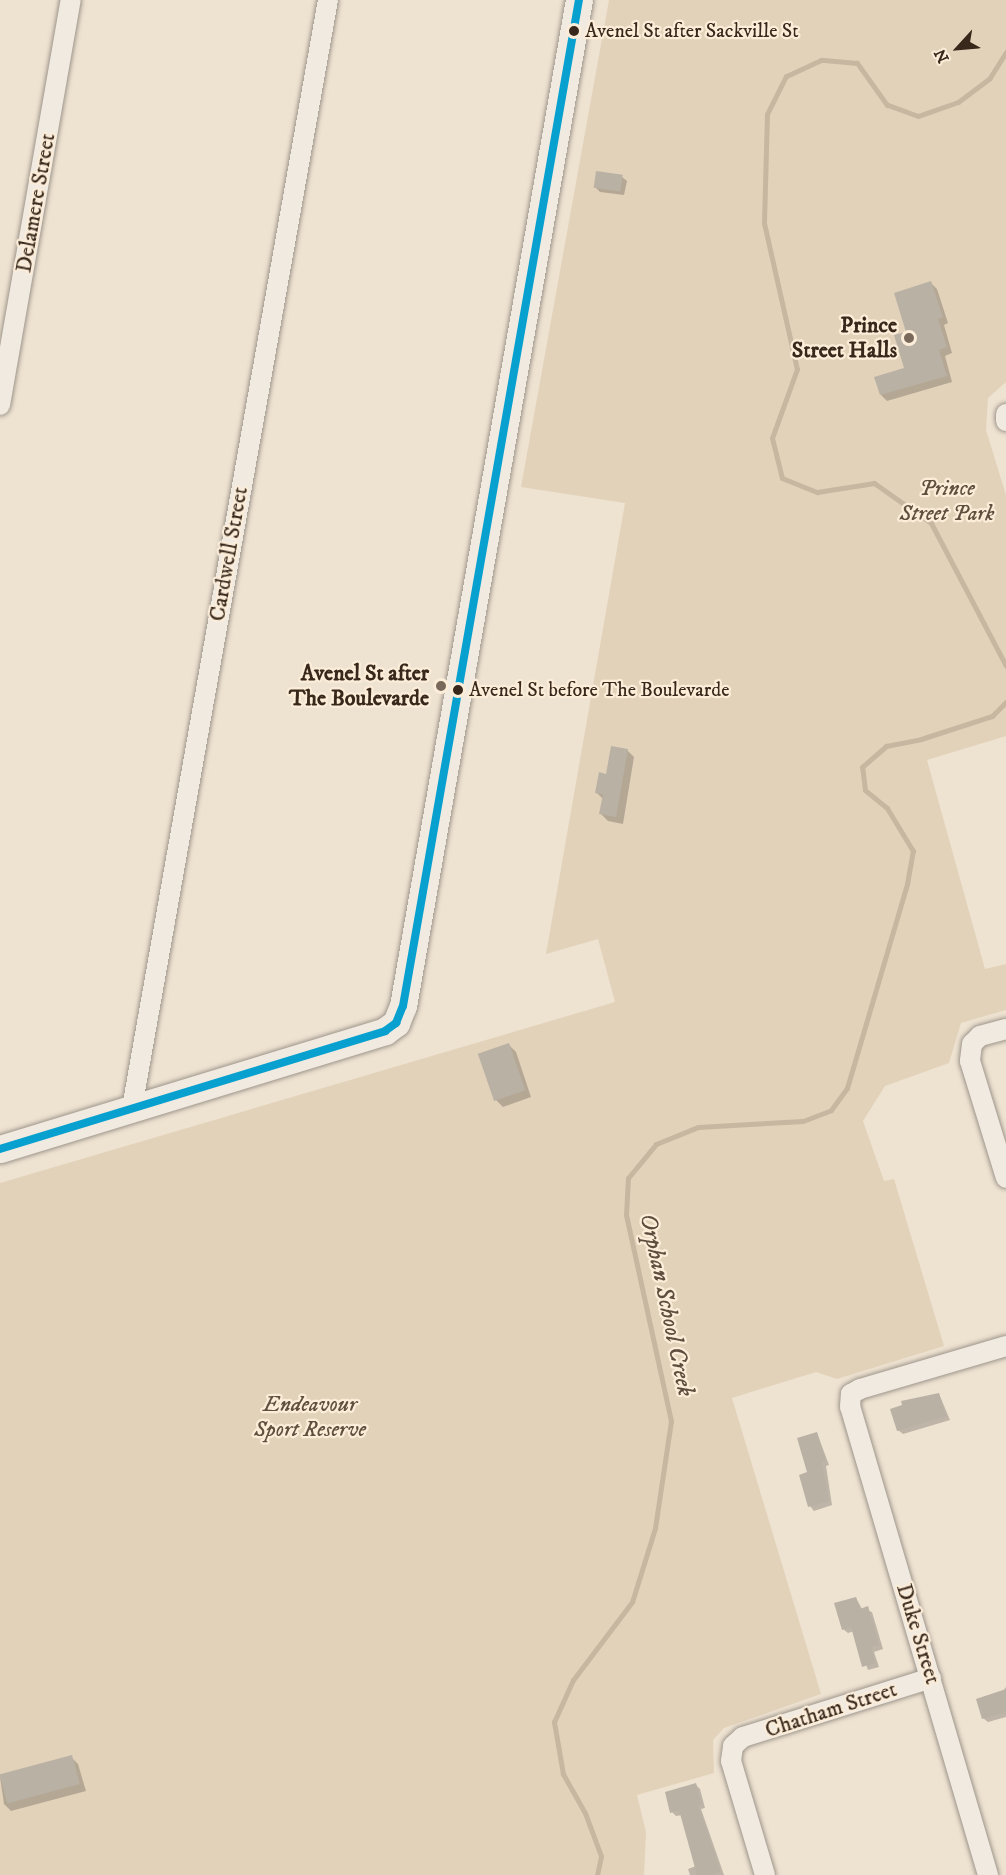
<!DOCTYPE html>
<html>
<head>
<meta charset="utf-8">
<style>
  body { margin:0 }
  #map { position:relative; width:1006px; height:1875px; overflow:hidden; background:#eee2d1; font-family:"IM FELL DW Pica",serif }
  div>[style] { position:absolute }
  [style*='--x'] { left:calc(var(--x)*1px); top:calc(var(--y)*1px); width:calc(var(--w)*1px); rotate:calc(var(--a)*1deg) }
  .green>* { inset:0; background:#e2d2ba }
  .shadow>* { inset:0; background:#0003 }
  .stream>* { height:5px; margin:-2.5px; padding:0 2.5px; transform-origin:2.5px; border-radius:2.5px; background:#c8b7a0 }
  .building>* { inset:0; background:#bab1a5; transform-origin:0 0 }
  .roads { filter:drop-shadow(0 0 2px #9e968b) drop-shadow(0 0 2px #9e968b) }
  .street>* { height:20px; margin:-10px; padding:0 10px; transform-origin:10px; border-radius:10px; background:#f1eae1 }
  .secondary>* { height:27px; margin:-13.5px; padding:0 13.5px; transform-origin:13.5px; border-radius:13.5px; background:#f1eae1 }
  .bus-1>* { height:8px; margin:-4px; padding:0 4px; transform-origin:4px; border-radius:4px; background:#08a0cf }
  .dots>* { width:16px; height:16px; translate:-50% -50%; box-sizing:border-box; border:3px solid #fcedd9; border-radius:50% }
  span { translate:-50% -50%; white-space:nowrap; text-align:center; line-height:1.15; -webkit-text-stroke:4.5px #fcedd9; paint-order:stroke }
  .bus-label { font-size:20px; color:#38281b }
  .left { translate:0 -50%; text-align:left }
  .street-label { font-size:22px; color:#38281b }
  .poi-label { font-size:22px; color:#38281b; font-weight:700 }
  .right { translate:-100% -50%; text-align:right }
  .park-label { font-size:22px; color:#604f3e; font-style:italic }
  .water-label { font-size:24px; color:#5e4d3d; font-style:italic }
  .north { position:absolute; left:928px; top:18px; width:60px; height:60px; -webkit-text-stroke:4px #fcedd9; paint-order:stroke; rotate:244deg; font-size:16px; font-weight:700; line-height:24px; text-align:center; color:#38281b }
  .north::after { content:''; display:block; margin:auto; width:21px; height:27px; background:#38281b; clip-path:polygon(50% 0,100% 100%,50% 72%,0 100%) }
</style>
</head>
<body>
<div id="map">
  <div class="green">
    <div style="clip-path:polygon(609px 0,1006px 0,1006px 382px,988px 398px,986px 430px,1006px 495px,1006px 736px,927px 760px,985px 969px,1006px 964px,1006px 1010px,961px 1023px,949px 1063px,885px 1086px,863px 1121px,884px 1181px,894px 1179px,944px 1346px,837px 1379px,816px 1372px,732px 1398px,821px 1694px,724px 1728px,713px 1740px,714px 1773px,637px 1795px,646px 1832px,644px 1875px,0 1875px,0 1183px,615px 1002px,598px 939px,546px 954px,625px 503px,521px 487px)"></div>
  </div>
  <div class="shadow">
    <div style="clip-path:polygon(622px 177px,627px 181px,624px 195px,600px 192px,595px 187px)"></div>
    <div style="clip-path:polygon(931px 283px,937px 289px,948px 323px,944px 325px,952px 353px,945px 356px,952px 382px,887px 401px,881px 395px,906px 369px,908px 333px)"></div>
    <div style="clip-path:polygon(627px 750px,634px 757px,623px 824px,608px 821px,601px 814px,603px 799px,597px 793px)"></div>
    <div style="clip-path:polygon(509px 1045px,516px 1052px,531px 1097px,503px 1107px,496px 1100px)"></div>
    <div style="clip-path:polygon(939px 1394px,950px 1420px,903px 1434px,898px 1430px,904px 1406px)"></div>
    <div style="clip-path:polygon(817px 1433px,829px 1465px,826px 1466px,832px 1505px,814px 1511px,810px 1506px,809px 1473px)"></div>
    <div style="clip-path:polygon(856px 1598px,862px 1609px,872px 1612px,883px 1649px,874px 1652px,879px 1667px,868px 1670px,854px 1631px,848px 1633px,843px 1629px)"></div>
    <div style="clip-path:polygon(1006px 1687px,1006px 1717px,988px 1722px,983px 1718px)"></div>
    <div style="clip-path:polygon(71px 1757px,78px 1764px,86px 1791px,11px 1811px,4px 1804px,0 1777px)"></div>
    <div style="clip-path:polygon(696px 1785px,700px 1789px,705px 1808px,701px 1809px,724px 1875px,690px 1875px,688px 1869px,696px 1866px,682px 1815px,676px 1816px,672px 1812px)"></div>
  </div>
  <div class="stream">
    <div style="--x:1006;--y:52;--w:31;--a:122"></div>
    <div style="--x:990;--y:78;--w:40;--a:143"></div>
    <div style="--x:958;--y:102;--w:42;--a:160.7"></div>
    <div style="--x:918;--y:116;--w:33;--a:-160"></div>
    <div style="--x:887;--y:105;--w:52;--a:-125.5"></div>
    <div style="--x:857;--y:63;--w:36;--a:-175"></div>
    <div style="--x:821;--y:60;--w:38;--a:155"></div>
    <div style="--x:786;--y:76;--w:42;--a:116.6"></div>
    <div style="--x:767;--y:114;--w:109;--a:91.6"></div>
    <div style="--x:764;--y:223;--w:150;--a:77.3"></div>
    <div style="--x:797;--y:369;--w:73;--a:109.9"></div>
    <div style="--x:772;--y:438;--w:41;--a:76"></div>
    <div style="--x:782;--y:478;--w:38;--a:22"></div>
    <div style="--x:817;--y:492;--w:58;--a:-9"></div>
    <div style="--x:874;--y:483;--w:70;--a:35.1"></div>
    <div style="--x:931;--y:523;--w:161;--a:62.3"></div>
    <div style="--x:597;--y:1875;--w:19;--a:-78"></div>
    <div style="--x:601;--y:1856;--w:46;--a:-110.4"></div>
    <div style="--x:585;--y:1813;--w:45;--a:-119.4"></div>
    <div style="--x:563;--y:1774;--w:53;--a:-99.8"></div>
    <div style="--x:554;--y:1722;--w:46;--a:-65.7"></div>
    <div style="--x:573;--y:1680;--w:98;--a:-52.9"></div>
    <div style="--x:632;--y:1602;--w:77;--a:-72.7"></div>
    <div style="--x:655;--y:1528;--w:108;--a:-81.5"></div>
    <div style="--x:671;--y:1421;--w:211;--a:-102.3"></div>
    <div style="--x:626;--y:1215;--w:37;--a:-87"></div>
    <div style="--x:628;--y:1178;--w:44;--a:-50.5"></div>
    <div style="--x:656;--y:1144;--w:45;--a:-22"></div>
    <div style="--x:698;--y:1127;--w:105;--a:-3.3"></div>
    <div style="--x:803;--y:1121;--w:30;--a:-21"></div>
    <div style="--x:831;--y:1110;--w:27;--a:-54"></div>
    <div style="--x:847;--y:1088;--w:213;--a:-73.6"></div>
    <div style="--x:907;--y:884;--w:34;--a:-80"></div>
    <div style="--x:913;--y:851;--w:50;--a:-121.2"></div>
    <div style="--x:887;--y:808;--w:28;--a:-141"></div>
    <div style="--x:865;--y:790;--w:23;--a:-97"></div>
    <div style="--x:862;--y:767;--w:32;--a:-41"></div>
    <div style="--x:886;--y:746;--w:36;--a:-11"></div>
    <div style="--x:921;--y:739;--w:75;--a:-17.9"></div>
    <div style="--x:992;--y:716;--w:20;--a:-45"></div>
  </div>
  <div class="building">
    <div style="left:596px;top:171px;width:27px;height:17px;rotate:8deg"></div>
    <div style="clip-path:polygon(931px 281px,943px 317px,938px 319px,947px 347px,939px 350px,947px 376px,880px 395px,874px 377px,904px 368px,894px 335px,906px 332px,894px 293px)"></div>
    <div style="clip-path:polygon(611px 746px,628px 749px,616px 817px,599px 814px,603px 794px,595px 793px,599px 772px,606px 774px)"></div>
    <div style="left:509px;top:1043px;width:50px;height:33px;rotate:71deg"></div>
    <div style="clip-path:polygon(939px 1393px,946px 1416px,897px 1431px,890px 1409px,902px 1405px,901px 1401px)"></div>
    <div style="clip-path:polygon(817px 1432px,826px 1461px,822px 1462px,829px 1501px,808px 1507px,799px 1475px,807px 1472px,797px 1438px)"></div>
    <div style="clip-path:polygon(856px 1597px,860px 1609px,868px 1606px,879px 1645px,871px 1647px,875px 1663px,862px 1667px,851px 1627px,842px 1630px,834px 1603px)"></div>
    <div style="clip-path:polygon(1006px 1689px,1006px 1712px,982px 1719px,976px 1699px)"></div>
    <div style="left:72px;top:1755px;width:30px;height:75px;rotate:75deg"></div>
    <div style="clip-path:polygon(696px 1783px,702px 1804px,698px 1805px,721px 1872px,709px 1875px,697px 1875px,679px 1810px,670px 1813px,665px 1792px)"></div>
  </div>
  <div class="roads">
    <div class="street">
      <div style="--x:0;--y:405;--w:411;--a:-80.1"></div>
      <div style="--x:1006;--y:414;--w:7;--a:90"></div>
      <div style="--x:1006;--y:1029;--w:27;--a:165"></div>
      <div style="--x:980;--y:1036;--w:11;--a:135"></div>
      <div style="--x:972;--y:1044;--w:17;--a:97"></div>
      <div style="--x:970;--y:1061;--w:122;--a:72.9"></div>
      <div style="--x:132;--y:1108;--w:1125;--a:-79.97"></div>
      <div style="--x:765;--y:1875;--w:119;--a:-106.6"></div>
      <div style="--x:731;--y:1761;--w:15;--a:-82"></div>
      <div style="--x:733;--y:1746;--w:13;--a:-42"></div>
      <div style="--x:743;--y:1737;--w:197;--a:-17.4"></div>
      <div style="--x:988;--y:1875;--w:488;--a:-106.4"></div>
      <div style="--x:850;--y:1407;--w:13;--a:-86"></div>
      <div style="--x:851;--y:1394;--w:10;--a:-29"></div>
      <div style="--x:860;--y:1389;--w:152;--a:-16.4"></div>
    </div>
    <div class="secondary">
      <div style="--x:0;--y:1149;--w:403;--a:-17"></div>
      <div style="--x:385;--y:1031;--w:14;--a:-36"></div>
      <div style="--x:396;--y:1023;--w:18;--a:-68"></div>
      <div style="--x:403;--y:1006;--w:1021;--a:-80.08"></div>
    </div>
  </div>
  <div class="bus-1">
    <div style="--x:0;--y:1149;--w:403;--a:-17"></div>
    <div style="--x:385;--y:1031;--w:14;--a:-36"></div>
    <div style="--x:396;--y:1023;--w:18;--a:-68"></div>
    <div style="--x:403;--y:1006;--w:1021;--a:-80.08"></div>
  </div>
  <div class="dots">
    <div style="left:574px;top:31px;background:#38281b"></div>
    <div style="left:909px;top:338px;background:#78695b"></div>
    <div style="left:441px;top:686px;background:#78695b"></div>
    <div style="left:458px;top:690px;background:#38281b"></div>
  </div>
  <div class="bus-label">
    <span class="left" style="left:585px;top:31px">Avenel St after Sackville St</span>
    <span class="left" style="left:469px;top:690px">Avenel St before The Boulevarde</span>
  </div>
  <div class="street-label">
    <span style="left:36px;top:203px;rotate:-80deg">Delamere Street</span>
    <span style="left:229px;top:554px;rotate:-80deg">Cardwell Street</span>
    <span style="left:918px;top:1634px;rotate:73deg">Duke Street</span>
    <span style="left:831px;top:1710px;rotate:-18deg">Chatham Street</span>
  </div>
  <div class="poi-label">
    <span class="right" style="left:897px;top:338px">Prince<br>Street Halls</span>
    <span class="right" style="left:429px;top:686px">Avenel St after<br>The Boulevarde</span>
  </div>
  <div class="park-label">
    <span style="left:947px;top:501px">Prince<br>Street Park</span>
    <span style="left:310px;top:1417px">Endeavour<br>Sport Reserve</span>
  </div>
  <div class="water-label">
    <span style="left:666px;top:1305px;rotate:78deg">Orphan School Creek</span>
  </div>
  <div class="north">N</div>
</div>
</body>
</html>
